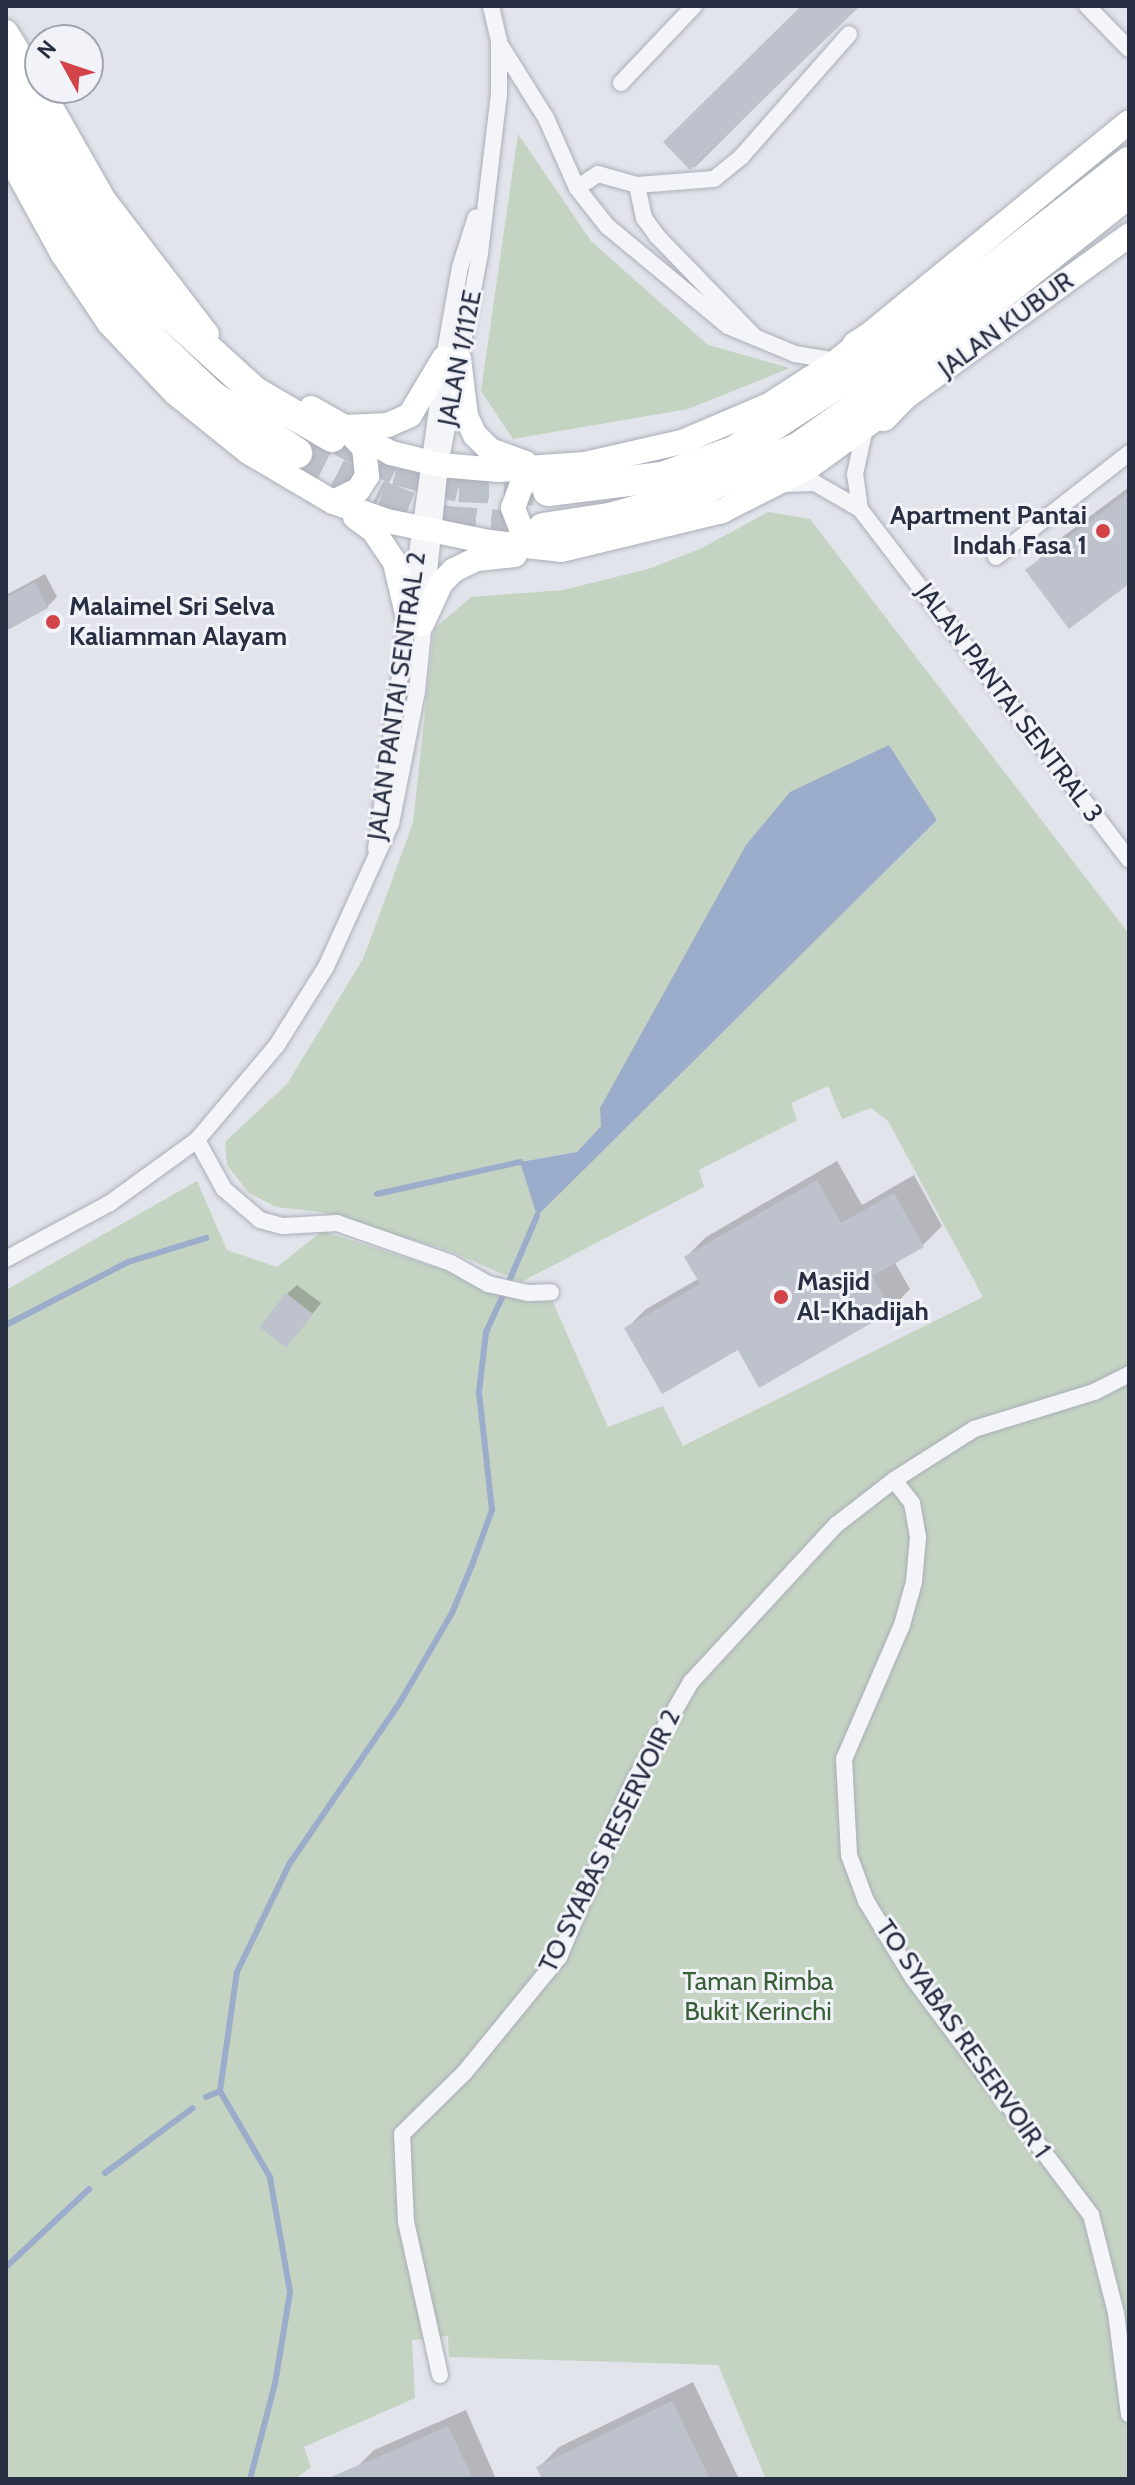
<!DOCTYPE html>
<html>
<head>
<meta charset="utf-8">
<style>
  body { margin:0 }
  #map { position:relative; width:1135px; height:2485px; overflow:hidden; background:#e1e4ea; font-family:Cabin,sans-serif }
  div>[style] { position:absolute }
  [style*='--x'] { left:calc(var(--x)*1px); top:calc(var(--y)*1px); width:calc(var(--w)*1px); rotate:calc(var(--a)*1deg) }
  .green>* { inset:0; background:#c5d4c2 }
  .water>* { inset:0; background:#9caccb }
  .shadow>* { inset:0; background:#0003 }
  .stream>* { height:6px; margin:-3px; padding:0 3px; transform-origin:3px; border-radius:3px; background:#9caccb }
  .building>* { inset:0; background:#bec2cd; transform-origin:0 0 }
  .motorway-tunnel>* { height:30px; margin-top:-15px; transform-origin:0; background:repeating-linear-gradient(90deg,#bcc0c9 0 30px,transparent 0 45px) }
  .roads { filter:drop-shadow(0 0 2px #aaaeb8) drop-shadow(0 0 2px #aaaeb8) }
  .minor>* { height:16px; margin:-8px; padding:0 8px; transform-origin:8px; border-radius:8px; background:#f4f5f8 }
  .secondary>* { height:24px; margin:-12px; padding:0 12px; transform-origin:12px; border-radius:12px; background:#fff }
  .motorway>* { height:30px; margin:-15px; padding:0 15px; transform-origin:15px; border-radius:15px; background:#fff }
  .dots>* { width:22px; height:22px; translate:-50% -50%; box-sizing:border-box; border:4px solid #f1f3f8; border-radius:50% }
  span { translate:-50% -50%; white-space:nowrap; text-align:center; line-height:1.15; -webkit-text-stroke:6px #f1f3f8; paint-order:stroke }
  .street-label { font-size:26px; color:#292f43 }
  .poi-label { font-size:26px; color:#292f43; font-weight:700 }
  .right { translate:-100% -50%; text-align:right }
  .left { translate:0 -50%; text-align:left }
  .park-label { font-size:26px; color:#385f36 }
  .frame { position:absolute; inset:0; border:8px solid #292f43; pointer-events:none }
  .north { position:absolute; left:24px; top:24px; width:80px; height:80px; box-sizing:border-box; background:#f1f3f8; border:2px solid #a1a5b0; border-radius:50%; rotate:310deg; font-size:22px; font-weight:700; line-height:32px; text-align:center; color:#292f43 }
  .north::after { content:''; display:block; margin:auto; width:28px; height:36px; background:#d24447; clip-path:polygon(50% 0,100% 100%,50% 72%,0 100%) }
</style>
</head>
<body>
<div id="map">
  <div class="green">
    <div style="clip-path:polygon(518px 134px,591px 241px,708px 345px,790px 368px,688px 409px,513px 439px,481px 391px)"></div>
    <div style="clip-path:polygon(evenodd,768px 512px,810px 519px,1129px 934px,1129px 2479px,766px 2479px,718px 2365px,449px 2357px,448px 2336px,412px 2340px,415px 2398px,304px 2447px,311px 2467px,295px 2479px,6px 2479px,6px 1290px,197px 1181px,227px 1250px,277px 1267px,322px 1231px,444px 1270px,484px 1290px,528px 1302px,552px 1300px,608px 1427px,663px 1406px,683px 1446px,983px 1297px,888px 1121px,871px 1108px,842px 1119px,828px 1086px,791px 1103px,797px 1120px,699px 1170px,704px 1187px,521px 1282px,450px 1251px,321px 1212px,276px 1207px,249px 1193px,227px 1165px,225px 1142px,287px 1084px,363px 959px,413px 823px,434px 629px,471px 597px,563px 590px,648px 569px,700px 549px,768px 512px,889px 745px,937px 820px,537px 1215px,520px 1162px,577px 1152px,601px 1126px,889px 745px)"></div>
  </div>
  <div class="water">
    <div style="clip-path:polygon(889px 745px,937px 820px,537px 1216px,520px 1162px,577px 1152px,601px 1126px,600px 1108px,746px 845px,790px 792px)"></div>
  </div>
  <div class="shadow">
    <div style="clip-path:polygon(803px 6px,857px 6px,695px 167px,666px 142px)"></div>
    <div style="clip-path:polygon(1129px 487px,1129px 581px,1028px 570px,1057px 541px)"></div>
    <div style="clip-path:polygon(45px 574px,57px 597px,47px 607px,6px 620px,6px 595px)"></div>
    <div style="clip-path:polygon(837px 1161px,862px 1205px,914px 1175px,942px 1226px,923px 1245px,894px 1261px,910px 1289px,891px 1309px,738px 1347px,627px 1328px,646px 1309px,698px 1279px,686px 1257px,706px 1237px)"></div>
    <div style="clip-path:polygon(297px 1285px,321px 1303px,296px 1335px,287px 1294px)"></div>
    <div style="clip-path:polygon(693px 2382px,739px 2479px,544px 2479px,539px 2467px,559px 2447px)"></div>
    <div style="clip-path:polygon(466px 2410px,496px 2479px,361px 2479px,356px 2468px,374px 2450px)"></div>
  </div>
  <div class="stream">
    <div style="--x:377;--y:1194;--w:147;--a:-12.6"></div>
    <div style="--x:510;--y:1279;--w:69;--a:-66.8"></div>
    <div style="--x:6;--y:1325;--w:137;--a:-27.3"></div>
    <div style="--x:128;--y:1262;--w:82;--a:-17.1"></div>
    <div style="--x:206;--y:2097;--w:15;--a:-23"></div>
    <div style="--x:105;--y:2173;--w:109;--a:-36.5"></div>
    <div style="--x:6;--y:2267;--w:114;--a:-43.2"></div>
    <div style="--x:250;--y:2479;--w:98;--a:-75.3"></div>
    <div style="--x:275;--y:2384;--w:93;--a:-80.7"></div>
    <div style="--x:290;--y:2292;--w:117;--a:-99.9"></div>
    <div style="--x:270;--y:2177;--w:99;--a:-120.2"></div>
    <div style="--x:220;--y:2091;--w:120;--a:-81.9"></div>
    <div style="--x:237;--y:1972;--w:121;--a:-64.1"></div>
    <div style="--x:290;--y:1863;--w:193;--a:-55.6"></div>
    <div style="--x:399;--y:1704;--w:105;--a:-59.8"></div>
    <div style="--x:452;--y:1613;--w:52;--a:-67.4"></div>
    <div style="--x:472;--y:1565;--w:59;--a:-70"></div>
    <div style="--x:492;--y:1510;--w:119;--a:-96.3"></div>
    <div style="--x:479;--y:1392;--w:60;--a:-83.3"></div>
    <div style="--x:486;--y:1332;--w:38;--a:-65"></div>
  </div>
  <div class="building">
    <div style="clip-path:polygon(801px 6px,860px 6px,690px 170px,663px 142px)"></div>
    <div style="clip-path:polygon(1129px 492px,1129px 584px,1069px 629px,1025px 570px)"></div>
    <div style="clip-path:polygon(35px 582px,48px 608px,6px 631px,6px 598px)"></div>
    <div style="clip-path:polygon(817px 1180px,841px 1223px,894px 1193px,924px 1247px,872px 1276px,892px 1311px,759px 1388px,738px 1350px,662px 1394px,624px 1328px,700px 1284px,684px 1257px)"></div>
    <div style="left:286px;top:1293px;width:34px;height:43px;rotate:38deg"></div>
    <div style="clip-path:polygon(672px 2401px,710px 2479px,542px 2479px,536px 2467px)"></div>
    <div style="clip-path:polygon(448px 2426px,473px 2479px,326px 2479px,399px 2448px)"></div>
  </div>
  <div class="motorway-tunnel">
    <div style="--x:341;--y:441;--w:62;--a:27.8"></div>
    <div style="--x:396;--y:470;--w:65;--a:15.1"></div>
    <div style="--x:459;--y:487;--w:88;--a:2.6"></div>
    <div style="--x:297;--y:453;--w:94;--a:27.1"></div>
    <div style="--x:381;--y:496;--w:70;--a:21"></div>
    <div style="--x:446;--y:521;--w:97;--a:4.1"></div>
  </div>
  <div class="roads">
    <div class="minor">
      <div style="--x:1087;--y:6;--w:60;--a:45.7"></div>
      <div style="--x:499;--y:43;--w:89;--a:57.9"></div>
      <div style="--x:546;--y:118;--w:77;--a:66.1"></div>
      <div style="--x:577;--y:188;--w:48;--a:51.7"></div>
      <div style="--x:607;--y:226;--w:157;--a:39.6"></div>
      <div style="--x:728;--y:326;--w:73;--a:22.7"></div>
      <div style="--x:795;--y:354;--w:43;--a:9.5"></div>
      <div style="--x:621;--y:83;--w:106;--a:-46.5"></div>
      <div style="--x:637;--y:185;--w:34;--a:78"></div>
      <div style="--x:644;--y:218;--w:22;--a:54"></div>
      <div style="--x:657;--y:236;--w:139;--a:45.9"></div>
      <div style="--x:577;--y:188;--w:25;--a:-34"></div>
      <div style="--x:598;--y:174;--w:41;--a:15.8"></div>
      <div style="--x:637;--y:185;--w:77;--a:-4.5"></div>
      <div style="--x:714;--y:179;--w:36;--a:-39"></div>
      <div style="--x:742;--y:156;--w:162;--a:-48.7"></div>
      <div style="--x:783;--y:484;--w:32;--a:-2"></div>
      <div style="--x:815;--y:483;--w:52;--a:30"></div>
      <div style="--x:860;--y:509;--w:442;--a:52.5"></div>
      <div style="--x:860;--y:509;--w:35;--a:-98"></div>
      <div style="--x:855;--y:474;--w:47;--a:-77.7"></div>
      <div style="--x:996;--y:557;--w:169;--a:-38"></div>
      <div style="--x:376;--y:849;--w:496;--a:-82.1"></div>
      <div style="--x:444;--y:358;--w:92;--a:-80"></div>
      <div style="--x:460;--y:267;--w:52;--a:-72.3"></div>
      <div style="--x:197;--y:1140;--w:56;--a:61.1"></div>
      <div style="--x:224;--y:1189;--w:48;--a:40.7"></div>
      <div style="--x:260;--y:1220;--w:24;--a:15"></div>
      <div style="--x:283;--y:1226;--w:54;--a:-3.2"></div>
      <div style="--x:337;--y:1223;--w:121;--a:19.3"></div>
      <div style="--x:451;--y:1263;--w:43;--a:29.6"></div>
      <div style="--x:488;--y:1284;--w:41;--a:12.7"></div>
      <div style="--x:528;--y:1293;--w:23;--a:-2"></div>
      <div style="--x:6;--y:1259;--w:118;--a:-28.3"></div>
      <div style="--x:110;--y:1203;--w:107;--a:-35.9"></div>
      <div style="--x:197;--y:1140;--w:124;--a:-49.9"></div>
      <div style="--x:277;--y:1045;--w:92;--a:-57.9"></div>
      <div style="--x:326;--y:967;--w:157;--a:-65.6"></div>
      <div style="--x:391;--y:824;--w:136;--a:-78.9"></div>
      <div style="--x:417;--y:691;--w:227;--a:-84.2"></div>
      <div style="--x:440;--y:465;--w:216;--a:-79.3"></div>
      <div style="--x:480;--y:253;--w:160;--a:-83.2"></div>
      <div style="--x:499;--y:94;--w:53;--a:-90"></div>
      <div style="--x:499;--y:41;--w:36;--a:-103"></div>
      <div style="--x:894;--y:1480;--w:29;--a:52"></div>
      <div style="--x:912;--y:1503;--w:35;--a:80"></div>
      <div style="--x:918;--y:1537;--w:45;--a:95.1"></div>
      <div style="--x:914;--y:1582;--w:45;--a:105.6"></div>
      <div style="--x:902;--y:1625;--w:146;--a:113.4"></div>
      <div style="--x:844;--y:1759;--w:96;--a:87"></div>
      <div style="--x:849;--y:1855;--w:49;--a:69.7"></div>
      <div style="--x:866;--y:1901;--w:90;--a:58.6"></div>
      <div style="--x:913;--y:1978;--w:296;--a:53.1"></div>
      <div style="--x:1091;--y:2215;--w:101;--a:75.7"></div>
      <div style="--x:1116;--y:2313;--w:102;--a:82.7"></div>
      <div style="--x:440;--y:2375;--w:157;--a:-102.5"></div>
      <div style="--x:406;--y:2222;--w:88;--a:-92.6"></div>
      <div style="--x:402;--y:2134;--w:88;--a:-44.5"></div>
      <div style="--x:465;--y:2072;--w:149;--a:-50.7"></div>
      <div style="--x:559;--y:1957;--w:191;--a:-66.9"></div>
      <div style="--x:634;--y:1781;--w:114;--a:-60.1"></div>
      <div style="--x:691;--y:1682;--w:214;--a:-47.3"></div>
      <div style="--x:836;--y:1525;--w:73;--a:-37.8"></div>
      <div style="--x:894;--y:1480;--w:95;--a:-32.5"></div>
      <div style="--x:974;--y:1429;--w:126;--a:-17.1"></div>
      <div style="--x:1094;--y:1392;--w:39;--a:-27"></div>
    </div>
    <div class="secondary">
      <div style="--x:6;--y:32;--w:65;--a:58.3"></div>
      <div style="--x:40;--y:88;--w:129;--a:60.3"></div>
      <div style="--x:104;--y:200;--w:169;--a:52.5"></div>
      <div style="--x:6;--y:151;--w:116;--a:61.2"></div>
      <div style="--x:62;--y:253;--w:84;--a:56.1"></div>
      <div style="--x:109;--y:323;--w:96;--a:46.7"></div>
      <div style="--x:175;--y:393;--w:94;--a:38.9"></div>
      <div style="--x:248;--y:452;--w:99;--a:30.5"></div>
      <div style="--x:333;--y:502;--w:57;--a:19.4"></div>
      <div style="--x:387;--y:521;--w:104;--a:11.6"></div>
      <div style="--x:489;--y:542;--w:72;--a:6.3"></div>
      <div style="--x:561;--y:550;--w:166;--a:-13.6"></div>
      <div style="--x:722;--y:511;--w:97;--a:-26.8"></div>
      <div style="--x:809;--y:467;--w:395;--a:-35.9"></div>
      <div style="--x:459;--y:359;--w:57;--a:83"></div>
      <div style="--x:466;--y:416;--w:21;--a:65"></div>
      <div style="--x:475;--y:435;--w:21;--a:45"></div>
      <div style="--x:490;--y:450;--w:38;--a:20"></div>
      <div style="--x:311;--y:408;--w:92;--a:29.4"></div>
      <div style="--x:391;--y:453;--w:50;--a:13.8"></div>
      <div style="--x:440;--y:465;--w:59;--a:4.8"></div>
      <div style="--x:499;--y:470;--w:86;--a:-4"></div>
      <div style="--x:585;--y:464;--w:99;--a:-12.8"></div>
      <div style="--x:682;--y:442;--w:95;--a:-23"></div>
      <div style="--x:769;--y:405;--w:81;--a:-32.9"></div>
      <div style="--x:837;--y:361;--w:377;--a:-39.3"></div>
      <div style="--x:346;--y:427;--w:42;--a:-2.7"></div>
      <div style="--x:388;--y:425;--w:24;--a:-24"></div>
      <div style="--x:410;--y:415;--w:66;--a:-59.2"></div>
      <div style="--x:544;--y:467;--w:30;--a:140"></div>
      <div style="--x:521;--y:486;--w:23;--a:110"></div>
      <div style="--x:513;--y:508;--w:26;--a:69"></div>
      <div style="--x:522;--y:532;--w:28;--a:27"></div>
      <div style="--x:333;--y:502;--w:28;--a:-26"></div>
      <div style="--x:358;--y:490;--w:17;--a:-57"></div>
      <div style="--x:367;--y:476;--w:28;--a:-96"></div>
      <div style="--x:364;--y:448;--w:19;--a:-133"></div>
      <div style="--x:355;--y:517;--w:22;--a:36"></div>
      <div style="--x:373;--y:530;--w:40;--a:56"></div>
      <div style="--x:395;--y:563;--w:57;--a:76.7"></div>
      <div style="--x:422;--y:624;--w:45;--a:-65.1"></div>
      <div style="--x:441;--y:583;--w:18;--a:-45"></div>
      <div style="--x:454;--y:570;--w:25;--a:-26"></div>
      <div style="--x:477;--y:559;--w:38;--a:-6"></div>
    </div>
    <div class="motorway">
      <div style="--x:6;--y:64;--w:182;--a:60.1"></div>
      <div style="--x:97;--y:222;--w:102;--a:53.4"></div>
      <div style="--x:158;--y:304;--w:131;--a:42.2"></div>
      <div style="--x:255;--y:392;--w:89;--a:30.3"></div>
      <div style="--x:6;--y:109;--w:158;--a:60.8"></div>
      <div style="--x:83;--y:247;--w:112;--a:53.3"></div>
      <div style="--x:150;--y:337;--w:84;--a:43.6"></div>
      <div style="--x:211;--y:395;--w:104;--a:34"></div>
      <div style="--x:857;--y:346;--w:54;--a:-32.8"></div>
      <div style="--x:883;--y:416;--w:47;--a:-45.9"></div>
      <div style="--x:548;--y:491;--w:115;--a:-7"></div>
      <div style="--x:662;--y:477;--w:77;--a:-19.9"></div>
      <div style="--x:734;--y:451;--w:173;--a:-33"></div>
      <div style="--x:879;--y:357;--w:317;--a:-38"></div>
      <div style="--x:543;--y:528;--w:68;--a:-8.5"></div>
      <div style="--x:610;--y:518;--w:81;--a:-15.8"></div>
      <div style="--x:688;--y:496;--w:121;--a:-23.8"></div>
      <div style="--x:799;--y:447;--w:113;--a:-35.2"></div>
      <div style="--x:891;--y:382;--w:304;--a:-38.5"></div>
    </div>
  </div>
  <div class="dots">
    <div style="left:1103px;top:531px;background:#d24447"></div>
    <div style="left:53px;top:622px;background:#d24447"></div>
    <div style="left:781px;top:1297px;background:#d24447"></div>
  </div>
  <div class="street-label">
    <span style="left:1006px;top:325px;rotate:-36deg">JALAN KUBUR</span>
    <span style="left:460px;top:358px;rotate:-79deg">JALAN 1/112E</span>
    <span style="left:397px;top:696px;rotate:-82deg">JALAN PANTAI SENTRAL 2</span>
    <span style="left:1009px;top:703px;rotate:53deg">JALAN PANTAI SENTRAL 3</span>
    <span style="left:610px;top:1841px;rotate:-64deg">TO SYABAS RESERVOIR 2</span>
    <span style="left:963px;top:2039px;rotate:55deg">TO SYABAS RESERVOIR 1</span>
  </div>
  <div class="poi-label">
    <span class="right" style="left:1087px;top:531px">Apartment Pantai<br>Indah Fasa 1</span>
    <span class="left" style="left:69px;top:622px">Malaimel Sri Selva<br>Kaliamman Alayam</span>
    <span class="left" style="left:797px;top:1297px">Masjid<br>Al-Khadijah</span>
  </div>
  <div class="park-label">
    <span style="left:758px;top:1997px">Taman Rimba<br>Bukit Kerinchi</span>
  </div>
  <div class="frame"></div>
  <div class="north">N</div>
</div>
</body>
</html>
